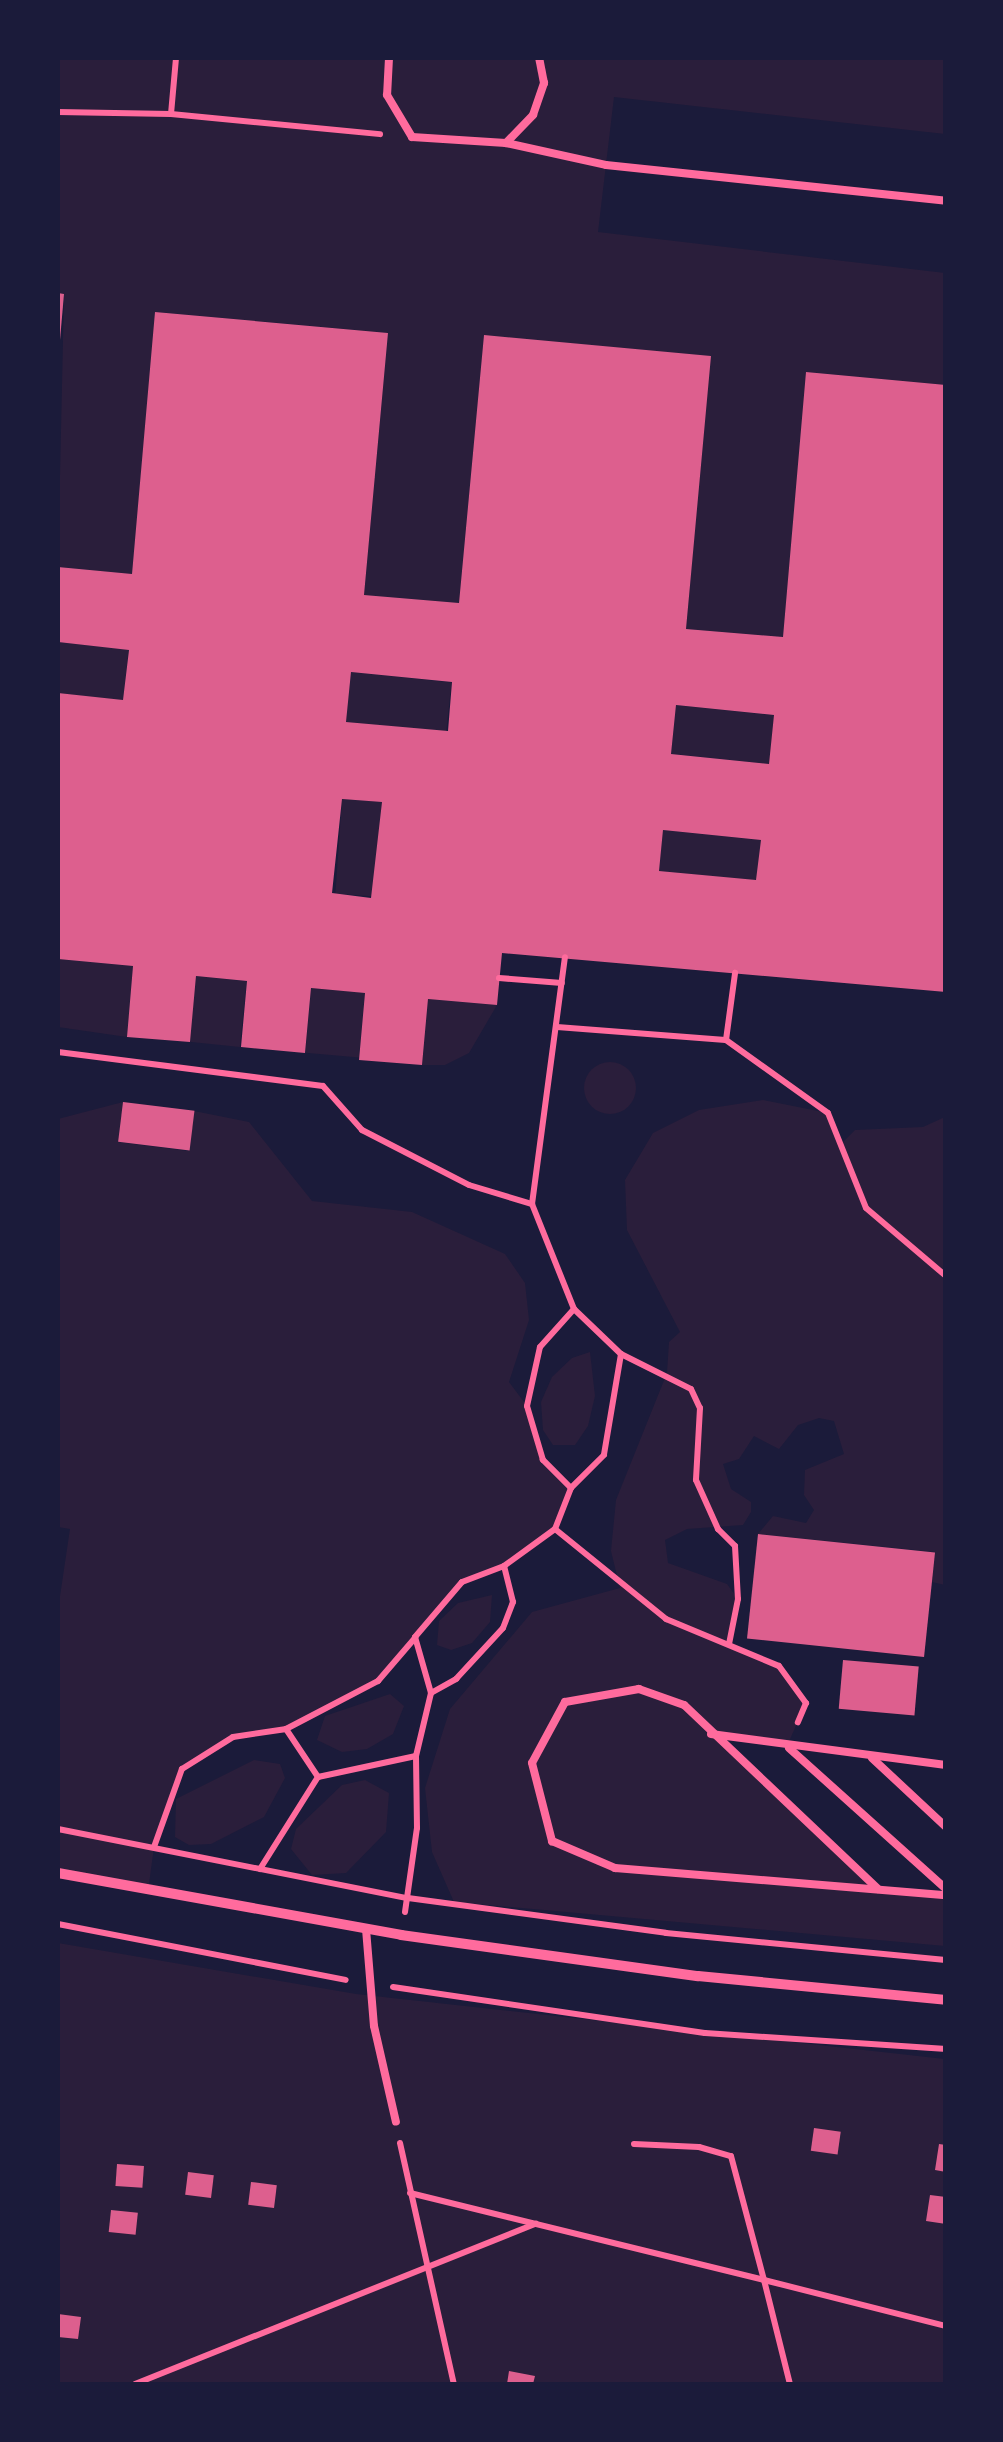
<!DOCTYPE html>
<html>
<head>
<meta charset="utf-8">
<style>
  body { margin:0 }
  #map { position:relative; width:1003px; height:2442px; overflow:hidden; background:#1b1b3a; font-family:"Alegreya Sans",sans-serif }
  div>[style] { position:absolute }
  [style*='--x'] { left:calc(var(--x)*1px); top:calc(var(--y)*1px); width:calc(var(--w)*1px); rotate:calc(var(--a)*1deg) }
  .green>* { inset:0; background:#2a1e3b; transform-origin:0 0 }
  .round { border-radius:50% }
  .building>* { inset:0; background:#dd5f8e; transform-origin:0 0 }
  .path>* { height:6px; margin:-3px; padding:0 3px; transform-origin:3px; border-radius:3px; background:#ff6b9d }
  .service>* { height:8px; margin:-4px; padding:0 4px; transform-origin:4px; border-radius:4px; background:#ff6b9d }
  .minor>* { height:10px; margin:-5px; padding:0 5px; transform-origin:5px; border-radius:5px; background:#ff6b9d }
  span { translate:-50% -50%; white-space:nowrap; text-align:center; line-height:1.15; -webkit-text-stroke:9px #1b1b3a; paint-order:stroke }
  .frame { position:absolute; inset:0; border:60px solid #1b1b3a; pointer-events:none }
</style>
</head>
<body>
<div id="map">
  <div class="green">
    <div style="clip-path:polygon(58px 58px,945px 58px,945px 134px,614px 97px,598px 232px,945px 273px,945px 385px,807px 372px,783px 637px,686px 629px,710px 356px,484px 336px,459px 603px,364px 595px,388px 333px,156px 312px,132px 574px,58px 567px,64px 294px,58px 293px)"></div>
    <div style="left:58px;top:642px;width:71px;height:51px;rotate:6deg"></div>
    <div style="left:351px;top:672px;width:101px;height:50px;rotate:6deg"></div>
    <div style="left:676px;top:705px;width:99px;height:49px;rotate:6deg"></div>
    <div style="left:342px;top:799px;width:40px;height:95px;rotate:4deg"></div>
    <div style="left:663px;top:830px;width:99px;height:41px;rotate:6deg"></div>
    <div style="clip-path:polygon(58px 959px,133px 966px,127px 1037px,58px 1027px)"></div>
    <div style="left:196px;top:976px;width:51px;height:66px;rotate:6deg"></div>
    <div style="left:311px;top:988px;width:54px;height:65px;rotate:5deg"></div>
    <div style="clip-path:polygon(428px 999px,497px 1005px,469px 1053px,445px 1065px,422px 1065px)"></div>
    <div class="round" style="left:584px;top:1062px;width:52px;height:52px"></div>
    <div style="clip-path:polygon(763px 1100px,828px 1113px,841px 1144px,855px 1130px,923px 1127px,945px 1117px,945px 1585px,932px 1582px,935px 1552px,758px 1534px,773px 1516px,806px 1523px,814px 1510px,804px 1495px,805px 1470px,844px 1454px,834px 1421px,819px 1418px,798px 1425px,779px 1449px,754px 1436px,739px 1459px,723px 1464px,731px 1489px,751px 1502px,751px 1512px,743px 1525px,687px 1529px,665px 1540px,668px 1563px,727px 1584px,738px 1599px,729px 1644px,781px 1669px,806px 1703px,787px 1746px,713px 1734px,878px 1889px,945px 1895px,945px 1946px,454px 1902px,432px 1852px,425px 1788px,450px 1709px,532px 1612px,620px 1588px,611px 1551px,616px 1500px,667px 1373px,669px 1342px,680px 1332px,627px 1230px,625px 1180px,653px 1133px,699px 1110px)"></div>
    <div style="clip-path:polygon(123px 1102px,118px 1142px,188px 1151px,194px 1111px,249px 1122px,312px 1201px,412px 1212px,505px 1254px,525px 1283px,529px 1320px,509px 1382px,527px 1406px,543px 1460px,571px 1488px,555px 1529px,504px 1566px,462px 1582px,378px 1681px,286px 1729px,233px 1737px,183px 1769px,154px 1847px,148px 1891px,58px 1873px,58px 1610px,70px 1529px,58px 1527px,58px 1119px)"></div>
    <div style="clip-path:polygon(590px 1352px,595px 1396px,588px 1426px,575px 1445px,553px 1445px,543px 1430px,541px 1402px,552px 1377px,572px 1358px)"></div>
    <div style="clip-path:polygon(492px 1595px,490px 1622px,472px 1643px,451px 1650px,437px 1645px,439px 1621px,458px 1603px)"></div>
    <div style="clip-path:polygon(390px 1694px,404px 1706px,393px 1734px,367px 1749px,342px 1752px,317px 1740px,325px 1716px)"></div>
    <div style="clip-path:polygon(254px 1760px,280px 1764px,285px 1778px,264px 1817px,211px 1844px,189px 1845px,175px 1837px,176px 1799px)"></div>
    <div style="clip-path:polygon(365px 1780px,389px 1793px,386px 1832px,346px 1873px,312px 1875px,291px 1849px,296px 1829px,342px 1785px)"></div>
    <div style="clip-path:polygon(58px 1943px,356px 1994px,945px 2059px,945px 2384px,58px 2384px)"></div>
  </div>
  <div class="building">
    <div style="clip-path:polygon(58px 293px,64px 294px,60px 340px,58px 340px)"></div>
    <div style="clip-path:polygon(evenodd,155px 312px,388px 333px,364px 595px,459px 603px,484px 335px,711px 356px,686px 629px,783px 637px,806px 372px,946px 385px,946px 992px,502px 953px,497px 1005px,428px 999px,422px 1065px,359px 1060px,365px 993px,311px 988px,305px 1053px,241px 1047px,247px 981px,196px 976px,190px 1042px,127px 1037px,133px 966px,58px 959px,58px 693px,123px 700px,129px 650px,58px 642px,58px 567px,132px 574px,155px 312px,351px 672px,452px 682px,448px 731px,346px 722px,351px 672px,155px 312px,676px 705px,774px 715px,769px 764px,671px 754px,676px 705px,155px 312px,342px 799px,382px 802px,371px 898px,332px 893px,342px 799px,155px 312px,663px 830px,761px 840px,756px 880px,659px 871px,663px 830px)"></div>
    <div style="left:123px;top:1102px;width:72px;height:40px;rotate:7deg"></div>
    <div style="left:758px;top:1534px;width:178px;height:105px;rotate:6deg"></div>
    <div style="left:843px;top:1660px;width:76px;height:49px;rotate:5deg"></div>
    <div style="left:814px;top:2128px;width:27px;height:23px;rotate:8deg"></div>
    <div style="clip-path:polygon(939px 2144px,946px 2145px,946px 2172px,935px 2170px)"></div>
    <div style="left:117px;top:2164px;width:27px;height:22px;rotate:4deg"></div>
    <div style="left:188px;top:2172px;width:26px;height:23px;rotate:7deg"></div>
    <div style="left:251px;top:2182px;width:26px;height:23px;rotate:7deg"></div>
    <div style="clip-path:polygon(930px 2195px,946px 2197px,946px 2224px,926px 2221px)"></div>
    <div style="left:111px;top:2210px;width:27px;height:22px;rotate:6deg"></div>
    <div style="clip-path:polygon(58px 2314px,81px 2317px,78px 2339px,58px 2337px)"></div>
    <div style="clip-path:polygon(509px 2371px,535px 2376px,533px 2384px,507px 2384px)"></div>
  </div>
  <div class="path">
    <div style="--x:58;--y:112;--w:113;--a:1"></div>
    <div style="--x:171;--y:114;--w:210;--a:5.5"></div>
    <div style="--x:171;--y:114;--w:56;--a:-84.9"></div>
    <div style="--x:499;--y:978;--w:63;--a:4.5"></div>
    <div style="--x:557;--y:1027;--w:169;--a:4.4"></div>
    <div style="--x:726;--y:1040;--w:125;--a:35.6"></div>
    <div style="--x:828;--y:1113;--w:102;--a:68.2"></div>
    <div style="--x:866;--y:1208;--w:105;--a:40.4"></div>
    <div style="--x:726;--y:1040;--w:68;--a:-82.3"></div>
    <div style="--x:58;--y:1052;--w:267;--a:7.3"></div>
    <div style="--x:323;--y:1086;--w:59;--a:48.4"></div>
    <div style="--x:362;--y:1130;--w:120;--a:27.2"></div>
    <div style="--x:469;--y:1185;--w:66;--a:16.8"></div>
    <div style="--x:532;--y:1204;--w:113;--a:68.2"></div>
    <div style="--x:574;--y:1309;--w:65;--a:43.8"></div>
    <div style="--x:621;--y:1354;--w:102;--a:99.6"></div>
    <div style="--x:604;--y:1455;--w:47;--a:135"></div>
    <div style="--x:571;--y:1488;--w:44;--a:111.3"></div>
    <div style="--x:532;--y:1204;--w:249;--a:-82.4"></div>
    <div style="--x:621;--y:1354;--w:78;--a:26.6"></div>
    <div style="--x:691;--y:1389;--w:21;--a:65"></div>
    <div style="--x:700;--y:1408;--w:72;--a:93.2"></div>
    <div style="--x:696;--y:1480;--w:54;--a:65.8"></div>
    <div style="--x:718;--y:1529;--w:24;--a:45"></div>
    <div style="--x:735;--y:1546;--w:53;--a:86.8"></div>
    <div style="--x:738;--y:1599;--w:46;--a:101.3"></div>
    <div style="--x:571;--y:1488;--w:40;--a:-135"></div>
    <div style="--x:543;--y:1460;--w:56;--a:-106.5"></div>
    <div style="--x:527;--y:1406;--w:60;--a:-77.6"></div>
    <div style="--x:540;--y:1347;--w:51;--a:-48.2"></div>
    <div style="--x:431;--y:1693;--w:29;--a:-29"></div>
    <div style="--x:456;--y:1679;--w:69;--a:-47.3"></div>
    <div style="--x:503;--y:1628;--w:28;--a:-69"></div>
    <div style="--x:513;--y:1602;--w:37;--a:-104"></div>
    <div style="--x:286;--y:1729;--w:104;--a:-27.6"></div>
    <div style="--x:378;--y:1681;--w:57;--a:-49.3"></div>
    <div style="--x:58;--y:1829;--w:357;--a:11.2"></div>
    <div style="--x:408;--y:1898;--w:260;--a:7.7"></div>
    <div style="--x:666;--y:1933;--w:281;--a:5.5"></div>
    <div style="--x:154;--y:1847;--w:83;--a:-70.3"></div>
    <div style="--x:182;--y:1769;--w:60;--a:-32.1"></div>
    <div style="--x:233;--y:1737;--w:54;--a:-8.6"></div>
    <div style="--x:286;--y:1729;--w:58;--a:56.3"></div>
    <div style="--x:260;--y:1869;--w:109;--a:-57.8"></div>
    <div style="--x:318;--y:1777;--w:100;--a:-12.1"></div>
    <div style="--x:405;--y:1912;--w:85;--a:-81.9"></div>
    <div style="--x:417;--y:1828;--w:72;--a:-90.8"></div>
    <div style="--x:416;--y:1756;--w:65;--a:-76.6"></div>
    <div style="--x:431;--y:1693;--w:58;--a:-105.9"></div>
    <div style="--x:415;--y:1637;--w:72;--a:-49.5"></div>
    <div style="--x:462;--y:1582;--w:45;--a:-20.9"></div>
    <div style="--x:504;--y:1566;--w:63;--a:-36"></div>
    <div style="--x:555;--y:1529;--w:143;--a:39"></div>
    <div style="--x:666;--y:1619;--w:122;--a:22.6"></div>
    <div style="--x:779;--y:1666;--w:46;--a:53.9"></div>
    <div style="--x:806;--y:1703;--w:21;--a:113"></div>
    <div style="--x:58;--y:1924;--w:293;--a:11"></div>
    <div style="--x:393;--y:1987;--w:315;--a:8.4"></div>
    <div style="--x:705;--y:2033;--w:242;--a:3.8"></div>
    <div style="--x:400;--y:2143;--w:247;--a:77.4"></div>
    <div style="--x:634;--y:2144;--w:65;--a:2.6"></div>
    <div style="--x:699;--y:2147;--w:33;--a:16"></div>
    <div style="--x:731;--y:2156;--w:128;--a:75.1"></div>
    <div style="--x:764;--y:2280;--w:188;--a:14.2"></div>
    <div style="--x:410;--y:2193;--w:365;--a:13.8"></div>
    <div style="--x:764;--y:2280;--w:107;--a:76"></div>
    <div style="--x:135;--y:2384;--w:432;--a:-21.8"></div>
  </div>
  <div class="service">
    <div style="--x:389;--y:58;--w:37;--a:93"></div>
    <div style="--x:387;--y:95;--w:49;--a:59.2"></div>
    <div style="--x:412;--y:137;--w:94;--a:3.7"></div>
    <div style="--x:506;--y:143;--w:102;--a:12.4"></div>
    <div style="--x:606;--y:165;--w:342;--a:6"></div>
    <div style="--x:506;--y:143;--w:39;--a:-46"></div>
    <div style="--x:533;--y:115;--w:34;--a:-71"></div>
    <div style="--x:544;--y:83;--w:25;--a:-101"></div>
    <div style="--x:711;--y:1734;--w:237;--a:7.5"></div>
    <div style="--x:789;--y:1748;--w:211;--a:41.9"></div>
    <div style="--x:872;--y:1758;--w:101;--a:43"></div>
    <div style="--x:878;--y:1889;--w:267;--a:-136.5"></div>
    <div style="--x:684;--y:1705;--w:48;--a:-160.4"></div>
    <div style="--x:639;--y:1689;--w:75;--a:170"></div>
    <div style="--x:565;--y:1702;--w:69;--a:118.4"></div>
    <div style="--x:532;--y:1763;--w:81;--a:75.6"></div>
    <div style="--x:552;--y:1841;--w:69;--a:23.2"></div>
    <div style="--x:615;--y:1868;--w:332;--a:4.7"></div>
    <div style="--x:366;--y:1929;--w:97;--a:85.3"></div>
    <div style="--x:374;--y:2026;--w:98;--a:77.1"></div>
  </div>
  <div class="minor">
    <div style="--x:58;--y:1873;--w:349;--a:10.2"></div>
    <div style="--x:401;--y:1935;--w:300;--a:7.9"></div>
    <div style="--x:698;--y:1976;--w:249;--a:5.5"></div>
  </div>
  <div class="frame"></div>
</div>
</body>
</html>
